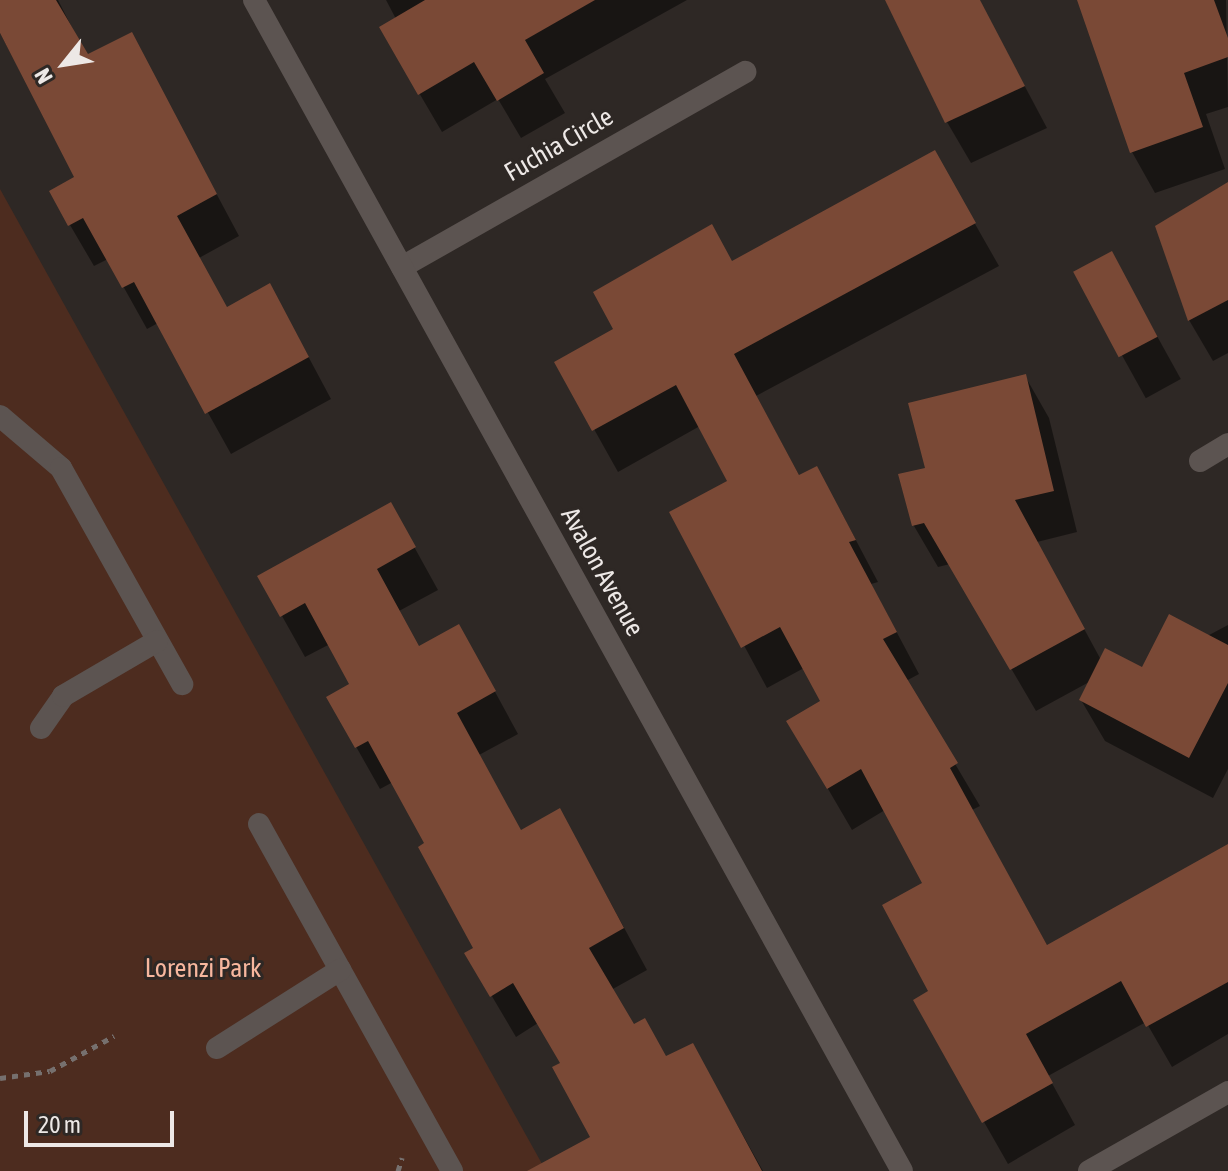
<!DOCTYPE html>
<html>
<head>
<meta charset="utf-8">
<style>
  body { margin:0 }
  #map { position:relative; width:1228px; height:1171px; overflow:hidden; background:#2e2825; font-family:"Asap Condensed",sans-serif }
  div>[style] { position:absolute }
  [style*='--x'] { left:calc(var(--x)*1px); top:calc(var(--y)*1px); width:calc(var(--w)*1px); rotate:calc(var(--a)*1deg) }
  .green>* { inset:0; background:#4d2c1f }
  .shadow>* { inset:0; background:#0007; transform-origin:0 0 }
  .building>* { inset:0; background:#7a4936; transform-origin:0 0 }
  .path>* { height:5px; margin-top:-2.5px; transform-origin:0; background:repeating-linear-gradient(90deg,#76706e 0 6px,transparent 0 12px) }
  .service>* { height:22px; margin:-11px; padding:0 11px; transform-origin:11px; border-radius:11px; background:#5c5451 }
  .minor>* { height:22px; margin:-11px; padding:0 11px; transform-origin:11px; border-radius:11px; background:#5c5451 }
  .tertiary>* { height:22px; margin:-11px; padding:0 11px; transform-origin:11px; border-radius:11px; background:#5c5451 }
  span { translate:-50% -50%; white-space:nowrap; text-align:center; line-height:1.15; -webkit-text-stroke:6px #2e2825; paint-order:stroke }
  .street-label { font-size:26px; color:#ede8e6 }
  .park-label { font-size:26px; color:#f7b79e }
  .north { position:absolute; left:24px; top:24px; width:80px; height:80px; -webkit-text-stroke:6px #2e2825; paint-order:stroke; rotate:240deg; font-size:22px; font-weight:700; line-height:32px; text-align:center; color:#ede8e6 }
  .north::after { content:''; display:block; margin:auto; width:28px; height:36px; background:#ede8e6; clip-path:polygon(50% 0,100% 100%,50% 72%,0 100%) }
  .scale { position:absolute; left:24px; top:1111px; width:150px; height:36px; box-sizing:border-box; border:4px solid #ede8e6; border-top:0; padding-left:10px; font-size:24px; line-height:28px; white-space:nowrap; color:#ede8e6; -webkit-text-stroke:6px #2e2825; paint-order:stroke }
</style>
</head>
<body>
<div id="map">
  <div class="green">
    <div style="clip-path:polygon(0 189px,546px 1171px,0 1171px)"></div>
  </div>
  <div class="shadow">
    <div style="clip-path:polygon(0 0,58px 0,87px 57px,131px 34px,239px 236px,199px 258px,227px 309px,293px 328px,331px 399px,231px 454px,158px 323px,147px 329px,108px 259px,94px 266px,70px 225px,77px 178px,0 33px)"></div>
    <div style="clip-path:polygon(386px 0,687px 0,545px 79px,565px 113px,521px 138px,498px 99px,442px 132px,381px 28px,396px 19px)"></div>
    <div style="clip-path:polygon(906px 0,979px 0,1047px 128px,971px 163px,947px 122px)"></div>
    <div style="clip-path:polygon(1084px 0,1226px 0,1228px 107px,1206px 114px,1225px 169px,1155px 193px,1132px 152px)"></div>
    <div style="clip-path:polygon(934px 152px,999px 266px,756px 396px,800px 477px,840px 510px,878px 582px,871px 584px,919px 674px,906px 681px,980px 806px,972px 810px,1048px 947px,1228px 847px,1228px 1034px,1172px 1067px,1146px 1022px,1048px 1076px,1075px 1125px,1008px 1164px,915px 1001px,931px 992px,925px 884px,885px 810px,852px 830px,789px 722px,822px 702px,804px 668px,767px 688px,672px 512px,729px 481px,700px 426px,618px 472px,557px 363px)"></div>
    <div style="clip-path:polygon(1228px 185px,1228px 353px,1213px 361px,1189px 320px)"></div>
    <div style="left:1111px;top:253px;width:144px;height:40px;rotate:61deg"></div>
    <div style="clip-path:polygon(1025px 376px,1049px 418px,1077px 532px,1037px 542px,1101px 660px,1143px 670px,1228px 625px,1228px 769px,1213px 798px,1105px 741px,1081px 700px,1091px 681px,1036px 711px,950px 564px,938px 567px,914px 526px,901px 475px,927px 469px)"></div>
    <div style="clip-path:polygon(391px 505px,438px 590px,399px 611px,419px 648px,482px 668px,518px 734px,479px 755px,521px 833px,583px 852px,647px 970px,611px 990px,633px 1027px,666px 1059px,716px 1087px,763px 1171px,577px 1171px,592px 1138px,563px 1064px,538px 1023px,516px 1037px,467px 954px,476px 949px,427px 844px,393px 782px,380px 789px,328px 697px,352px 685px,330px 644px,305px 657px,282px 616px)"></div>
  </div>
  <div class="building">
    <div style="clip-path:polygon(0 0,56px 0,88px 54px,132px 32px,217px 194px,177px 216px,227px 307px,270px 283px,309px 357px,205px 414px,134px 282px,122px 288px,83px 218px,68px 226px,49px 191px,74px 177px,0 33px)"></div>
    <div style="clip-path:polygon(425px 0,595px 0,525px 40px,544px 73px,497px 101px,474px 62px,418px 95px,379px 27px)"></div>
    <div style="clip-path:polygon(885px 0,980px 0,1025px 86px,945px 123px)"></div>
    <div style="clip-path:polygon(1077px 0,1214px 0,1228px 38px,1228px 57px,1184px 73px,1203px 127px,1130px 153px)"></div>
    <div style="clip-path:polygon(935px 150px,976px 223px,734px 354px,799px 475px,817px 466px,856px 540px,849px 542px,897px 632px,883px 639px,958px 763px,950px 768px,1047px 945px,1228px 844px,1228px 982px,1146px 1027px,1121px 981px,1026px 1034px,1053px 1083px,982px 1123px,913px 1000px,928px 991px,882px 905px,922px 883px,861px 769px,827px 789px,786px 721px,820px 701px,780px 627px,741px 648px,669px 512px,727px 481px,676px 385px,592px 431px,554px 362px,613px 329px,593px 292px,712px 224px,732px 261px)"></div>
    <div style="clip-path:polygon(1228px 182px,1228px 300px,1188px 321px,1155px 226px)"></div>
    <div style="left:1112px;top:251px;width:97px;height:44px;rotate:62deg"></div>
    <div style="clip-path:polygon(1026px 374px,1054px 491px,1015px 500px,1085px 629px,1010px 670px,924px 523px,912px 526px,898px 474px,925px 468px,908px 403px)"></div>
    <div style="clip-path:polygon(391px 502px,416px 547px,377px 569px,419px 646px,459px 624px,496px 691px,457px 713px,521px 830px,560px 808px,624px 928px,589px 948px,634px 1024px,645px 1018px,666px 1056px,693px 1043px,762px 1171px,527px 1171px,590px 1137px,552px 1067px,560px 1063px,513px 983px,490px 997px,464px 953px,473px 948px,418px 847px,424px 843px,368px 741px,355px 748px,326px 697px,349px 684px,305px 603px,280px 617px,257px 576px)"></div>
    <div style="clip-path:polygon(1169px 614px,1228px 645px,1228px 683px,1189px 758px,1079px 700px,1105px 648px,1142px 667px)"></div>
  </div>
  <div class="path">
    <div style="--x:0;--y:1078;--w:50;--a:-8"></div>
    <div style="--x:50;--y:1071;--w:73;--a:-28.7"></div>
    <div style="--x:398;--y:1171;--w:14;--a:-73"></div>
  </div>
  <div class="service">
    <div style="--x:0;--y:416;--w:80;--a:40.4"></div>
    <div style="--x:61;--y:468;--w:248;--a:60.7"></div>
    <div style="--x:41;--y:728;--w:39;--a:-55"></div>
    <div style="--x:63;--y:696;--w:109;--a:-30.3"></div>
    <div style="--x:259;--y:824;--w:397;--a:60.9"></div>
    <div style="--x:217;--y:1048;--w:146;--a:-32.4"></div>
  </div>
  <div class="minor">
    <div style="--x:402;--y:267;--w:395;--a:-29.6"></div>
    <div style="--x:1200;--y:461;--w:33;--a:-31"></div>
    <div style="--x:1089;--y:1171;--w:160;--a:-29.6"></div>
  </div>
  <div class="tertiary">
    <div style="--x:254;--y:0;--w:1338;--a:61.04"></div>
  </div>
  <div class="street-label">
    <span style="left:559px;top:145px;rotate:-30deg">Fuchia Circle</span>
    <span style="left:602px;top:572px;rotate:61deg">Avalon Avenue</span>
  </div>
  <div class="park-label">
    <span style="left:203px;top:969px">Lorenzi Park</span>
  </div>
  <div class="north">N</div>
  <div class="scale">20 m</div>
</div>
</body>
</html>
